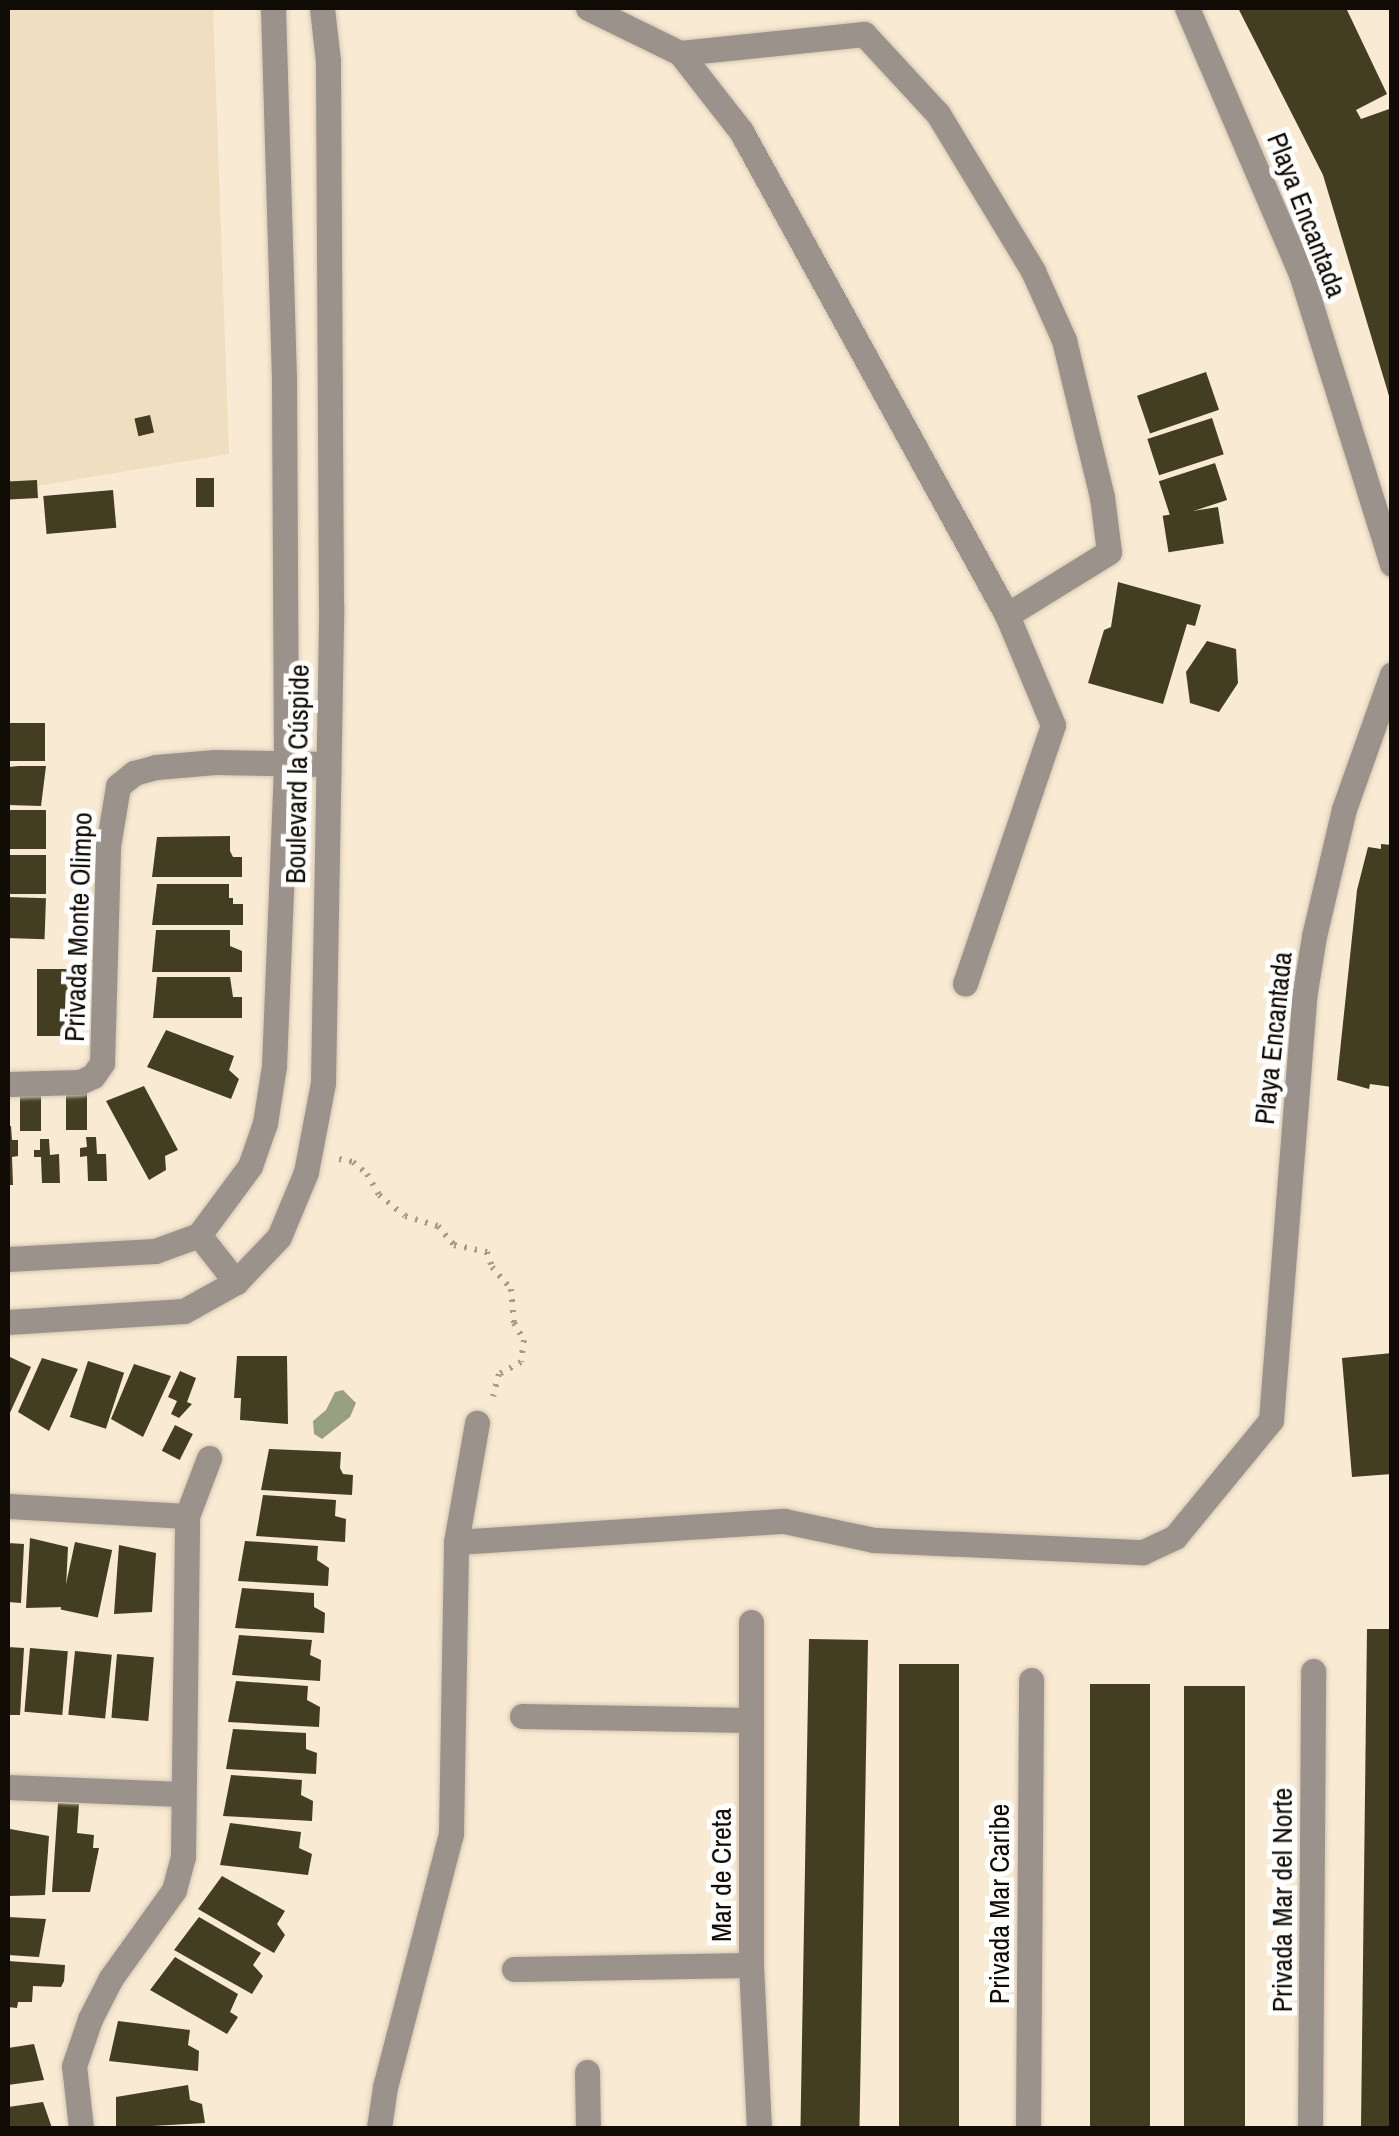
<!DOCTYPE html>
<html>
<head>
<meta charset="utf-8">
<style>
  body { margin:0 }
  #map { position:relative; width:1399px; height:2136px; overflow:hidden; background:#f9ead3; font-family:"Archivo Narrow",sans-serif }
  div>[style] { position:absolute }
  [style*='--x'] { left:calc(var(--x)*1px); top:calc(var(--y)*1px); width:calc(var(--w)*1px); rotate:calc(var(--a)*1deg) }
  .built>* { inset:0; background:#f0dec1 }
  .water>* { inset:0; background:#99a081 }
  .building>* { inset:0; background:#433d21; transform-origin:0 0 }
  .path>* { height:6px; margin-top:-3px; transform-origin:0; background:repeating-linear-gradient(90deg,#a89d8b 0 2.5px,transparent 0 10.5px) }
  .roads { filter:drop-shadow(0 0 2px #d4c6b2) drop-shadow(0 0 2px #d4c6b2) }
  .minor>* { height:25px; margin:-12.5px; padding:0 12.5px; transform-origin:12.5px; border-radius:12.5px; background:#9b928b }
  span { translate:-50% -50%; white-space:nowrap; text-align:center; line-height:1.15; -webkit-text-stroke:10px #fff; paint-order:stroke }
  .street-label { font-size:28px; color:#100c05 }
  .frame { position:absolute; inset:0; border:10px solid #100c05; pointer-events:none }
</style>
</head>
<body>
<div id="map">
  <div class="built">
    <div style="clip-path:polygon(8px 8px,213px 8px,229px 454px,8px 491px)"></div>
  </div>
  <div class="water">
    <div style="clip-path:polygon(343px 1390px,356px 1403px,350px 1417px,322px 1439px,314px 1434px,313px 1421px,326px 1410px,335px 1392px)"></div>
  </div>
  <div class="building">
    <div style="clip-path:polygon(1238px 8px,1347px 10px,1387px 94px,1356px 110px,1361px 119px,1392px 108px,1392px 406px,1323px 175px)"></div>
    <div style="left:1206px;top:372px;width:40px;height:73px;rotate:71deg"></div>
    <div style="left:150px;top:415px;width:18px;height:16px;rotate:77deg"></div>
    <div style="left:1212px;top:418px;width:38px;height:68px;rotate:72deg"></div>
    <div style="left:1215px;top:463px;width:39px;height:59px;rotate:72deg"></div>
    <div style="left:196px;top:478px;width:18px;height:29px"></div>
    <div style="left:37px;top:480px;width:18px;height:29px;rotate:87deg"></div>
    <div style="left:113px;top:490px;width:38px;height:70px;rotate:85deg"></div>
    <div style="left:1218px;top:507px;width:37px;height:56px;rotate:81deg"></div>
    <div style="clip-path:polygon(1118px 582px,1201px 605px,1195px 626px,1187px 624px,1163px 704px,1088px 683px,1104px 630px,1111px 627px)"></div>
    <div style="clip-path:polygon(1207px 641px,1236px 649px,1238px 683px,1219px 712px,1190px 703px,1186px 672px)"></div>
    <div style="left:8px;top:723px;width:37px;height:38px"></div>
    <div style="clip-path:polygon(19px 766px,46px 766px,41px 806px,8px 805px,8px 767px)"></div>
    <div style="left:8px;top:810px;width:38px;height:39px"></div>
    <div style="clip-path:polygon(230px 836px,230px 851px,233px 857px,242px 857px,242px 877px,152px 877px,157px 837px)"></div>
    <div style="clip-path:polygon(1381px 844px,1392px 845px,1392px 1087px,1370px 1084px,1369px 1089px,1337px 1080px,1357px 890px,1368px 847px,1381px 849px)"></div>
    <div style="left:8px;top:855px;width:38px;height:39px"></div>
    <div style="clip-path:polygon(157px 884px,229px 884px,229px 898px,233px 898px,233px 904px,243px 904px,243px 925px,152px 925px)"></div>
    <div style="left:8px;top:897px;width:38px;height:41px;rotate:2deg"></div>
    <div style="clip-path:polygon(156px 930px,230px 930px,230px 946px,242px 951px,242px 972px,152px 972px)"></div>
    <div style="left:75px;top:969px;width:67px;height:38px;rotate:90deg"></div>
    <div style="clip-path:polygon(157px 977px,230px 977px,233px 997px,242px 997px,242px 1018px,153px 1018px)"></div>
    <div style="clip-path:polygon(166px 1030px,234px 1056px,229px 1070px,239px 1079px,231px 1099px,147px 1067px)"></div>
    <div style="clip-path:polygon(144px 1086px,178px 1150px,165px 1156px,166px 1170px,149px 1180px,106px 1101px)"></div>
    <div style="left:87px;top:1092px;width:38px;height:21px;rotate:90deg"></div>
    <div style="left:41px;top:1096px;width:35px;height:21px;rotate:90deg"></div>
    <div style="clip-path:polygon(8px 1126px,11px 1126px,12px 1140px,18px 1140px,18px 1156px,12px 1157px,13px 1185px,8px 1185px)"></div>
    <div style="clip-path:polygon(86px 1137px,96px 1137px,97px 1154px,106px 1154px,107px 1181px,88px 1181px,87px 1156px,80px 1157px,80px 1148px,87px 1147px)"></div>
    <div style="clip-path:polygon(40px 1139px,49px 1139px,50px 1155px,59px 1154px,60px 1183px,42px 1183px,41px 1157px,34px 1157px,34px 1150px,40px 1150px)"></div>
    <div style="clip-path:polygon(1392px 1353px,1392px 1474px,1352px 1477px,1342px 1358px)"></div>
    <div style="clip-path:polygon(237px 1356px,287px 1356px,288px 1424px,240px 1420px,241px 1398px,234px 1398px)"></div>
    <div style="clip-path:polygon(10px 1357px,31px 1367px,8px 1417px,8px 1362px)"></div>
    <div style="clip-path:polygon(42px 1358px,78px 1369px,49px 1431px,18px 1412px)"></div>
    <div style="left:88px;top:1361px;width:38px;height:59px;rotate:18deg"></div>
    <div style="clip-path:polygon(134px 1364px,171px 1376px,143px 1437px,111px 1419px)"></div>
    <div style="clip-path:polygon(180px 1371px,196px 1378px,187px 1402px,192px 1404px,179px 1418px,171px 1414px,177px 1401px,168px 1397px)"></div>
    <div style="left:175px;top:1425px;width:20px;height:29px;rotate:27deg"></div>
    <div style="clip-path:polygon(269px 1449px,341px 1452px,340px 1468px,343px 1474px,353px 1475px,352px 1495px,261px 1490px)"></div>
    <div style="clip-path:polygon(263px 1495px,336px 1500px,335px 1516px,346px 1519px,345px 1542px,256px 1536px)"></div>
    <div style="clip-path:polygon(30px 1538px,68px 1547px,65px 1607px,26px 1608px)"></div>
    <div style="clip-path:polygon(245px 1541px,318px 1546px,317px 1560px,329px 1568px,328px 1586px,238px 1581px)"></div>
    <div style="left:75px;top:1542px;width:38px;height:69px;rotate:12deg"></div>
    <div style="clip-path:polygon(8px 1543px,24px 1544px,21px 1603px,8px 1602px)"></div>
    <div style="clip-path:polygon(119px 1545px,156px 1553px,152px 1612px,114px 1614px)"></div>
    <div style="clip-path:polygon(242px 1588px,314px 1593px,314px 1607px,325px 1613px,324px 1633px,235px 1628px)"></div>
    <div style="clip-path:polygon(1367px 1629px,1392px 1629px,1392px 2128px,1361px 2128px)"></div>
    <div style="clip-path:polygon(239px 1635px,312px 1640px,310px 1655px,321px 1660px,320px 1681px,232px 1675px)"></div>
    <div style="left:809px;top:1639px;width:59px;height:489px;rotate:1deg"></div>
    <div style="clip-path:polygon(8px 1647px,24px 1648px,20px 1715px,8px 1715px)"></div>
    <div style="left:30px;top:1648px;width:38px;height:64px;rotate:5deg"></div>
    <div style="left:75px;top:1651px;width:37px;height:64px;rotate:6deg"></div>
    <div style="left:117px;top:1654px;width:37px;height:64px;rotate:5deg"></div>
    <div style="left:899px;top:1664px;width:60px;height:464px"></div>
    <div style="clip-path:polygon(236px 1681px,308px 1686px,307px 1700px,320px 1707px,319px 1727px,228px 1722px)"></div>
    <div style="left:1090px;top:1684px;width:60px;height:444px"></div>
    <div style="left:1184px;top:1686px;width:61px;height:442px"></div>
    <div style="clip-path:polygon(233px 1729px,306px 1733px,306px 1749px,317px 1753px,316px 1774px,226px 1769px)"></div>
    <div style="clip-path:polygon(231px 1775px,302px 1780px,301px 1795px,313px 1801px,312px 1821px,223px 1816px)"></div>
    <div style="clip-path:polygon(58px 1803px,79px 1804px,77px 1833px,94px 1835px,93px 1848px,99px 1848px,90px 1892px,52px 1892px)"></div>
    <div style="clip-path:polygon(230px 1823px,301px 1832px,299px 1848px,312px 1854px,308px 1875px,220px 1865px)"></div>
    <div style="clip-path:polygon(10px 1829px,49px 1836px,45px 1895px,8px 1896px)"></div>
    <div style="clip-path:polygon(222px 1876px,285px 1911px,277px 1924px,285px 1935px,274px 1953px,198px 1909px)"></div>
    <div style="clip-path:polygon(8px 1917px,46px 1919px,39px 1957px,8px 1955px)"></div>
    <div style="clip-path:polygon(199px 1917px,261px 1953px,253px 1965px,263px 1976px,252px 1994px,174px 1950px)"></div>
    <div style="clip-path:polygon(175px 1957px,238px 1994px,230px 2012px,238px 2017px,227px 2034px,150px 1990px)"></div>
    <div style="clip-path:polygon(8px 1961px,65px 1965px,64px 1981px,61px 1987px,33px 1986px,32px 2002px,18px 2002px,17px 2008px,8px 2007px)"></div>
    <div style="clip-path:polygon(118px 2021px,190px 2030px,188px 2045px,199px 2051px,198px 2071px,109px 2061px)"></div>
    <div style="clip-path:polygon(34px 2044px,44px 2080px,8px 2085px,8px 2048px)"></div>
    <div style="clip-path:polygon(188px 2085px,190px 2100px,202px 2104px,205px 2123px,116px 2128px,116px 2097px)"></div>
    <div style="clip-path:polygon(43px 2102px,52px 2128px,8px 2128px,8px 2107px)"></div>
  </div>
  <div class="path">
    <div style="--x:339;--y:1159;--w:14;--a:12"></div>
    <div style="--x:353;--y:1162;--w:18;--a:41"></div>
    <div style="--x:367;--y:1174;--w:24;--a:60"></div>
    <div style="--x:379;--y:1195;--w:33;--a:39"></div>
    <div style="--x:405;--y:1216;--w:34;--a:17"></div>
    <div style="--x:438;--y:1226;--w:25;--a:50"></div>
    <div style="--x:454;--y:1245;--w:34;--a:12"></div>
    <div style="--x:487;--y:1252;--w:16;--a:72"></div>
    <div style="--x:492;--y:1267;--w:29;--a:49"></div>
    <div style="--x:511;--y:1289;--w:34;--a:85"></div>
    <div style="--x:514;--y:1323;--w:20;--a:60"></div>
    <div style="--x:524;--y:1340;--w:22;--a:98"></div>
    <div style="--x:521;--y:1362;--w:25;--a:151"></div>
    <div style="--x:499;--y:1374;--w:23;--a:105"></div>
  </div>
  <div class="roads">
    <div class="minor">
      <div style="--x:588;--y:8;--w:102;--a:26.1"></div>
      <div style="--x:680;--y:53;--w:99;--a:52"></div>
      <div style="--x:741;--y:131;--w:552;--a:61.21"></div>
      <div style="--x:1007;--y:615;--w:119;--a:67.3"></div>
      <div style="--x:1053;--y:725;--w:273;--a:108.8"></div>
      <div style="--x:1187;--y:8;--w:289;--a:66.8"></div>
      <div style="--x:1301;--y:274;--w:304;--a:72.6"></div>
      <div style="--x:680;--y:53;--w:185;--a:-5.9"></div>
      <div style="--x:864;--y:34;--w:109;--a:47.2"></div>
      <div style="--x:938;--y:114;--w:184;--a:58.8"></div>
      <div style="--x:1033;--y:271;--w:76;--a:65.8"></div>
      <div style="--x:1064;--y:340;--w:162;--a:76.4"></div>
      <div style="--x:1102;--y:497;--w:55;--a:82.7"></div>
      <div style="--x:1109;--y:552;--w:120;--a:148.3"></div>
      <div style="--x:8;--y:1084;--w:72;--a:-1.6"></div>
      <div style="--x:80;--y:1082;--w:14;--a:-25"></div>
      <div style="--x:93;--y:1076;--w:16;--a:-55"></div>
      <div style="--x:102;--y:1063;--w:217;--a:-88.4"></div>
      <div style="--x:108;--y:846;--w:61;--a:-80.5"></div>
      <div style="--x:118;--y:786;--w:21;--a:-39"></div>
      <div style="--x:134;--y:773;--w:23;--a:-15"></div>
      <div style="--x:156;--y:767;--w:59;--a:-4.8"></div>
      <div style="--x:215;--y:762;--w:111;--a:1"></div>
      <div style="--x:199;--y:1235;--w:60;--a:51.8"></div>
      <div style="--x:8;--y:1259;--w:147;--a:-3.1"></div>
      <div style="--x:155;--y:1251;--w:47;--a:-20"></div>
      <div style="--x:199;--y:1235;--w:86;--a:-53.5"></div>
      <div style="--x:250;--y:1166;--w:46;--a:-70.8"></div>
      <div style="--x:265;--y:1123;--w:58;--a:-81"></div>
      <div style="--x:274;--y:1066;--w:305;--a:-87.7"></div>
      <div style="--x:286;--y:761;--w:382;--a:-90.3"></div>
      <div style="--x:284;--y:379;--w:371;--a:-91.7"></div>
      <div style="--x:8;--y:1322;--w:176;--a:-3.6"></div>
      <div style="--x:184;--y:1311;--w:60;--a:-29.1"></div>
      <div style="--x:236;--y:1282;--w:62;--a:-46.3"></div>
      <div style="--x:279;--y:1237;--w:70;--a:-67.4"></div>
      <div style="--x:306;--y:1172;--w:91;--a:-79.2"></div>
      <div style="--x:323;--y:1083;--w:477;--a:-89"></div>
      <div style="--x:331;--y:606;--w:545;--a:-90.32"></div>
      <div style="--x:328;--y:61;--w:53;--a:-96.5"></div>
      <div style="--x:8;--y:1506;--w:179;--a:3.2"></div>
      <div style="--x:456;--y:1542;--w:329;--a:-3.7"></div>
      <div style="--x:784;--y:1521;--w:92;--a:11.9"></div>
      <div style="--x:874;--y:1540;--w:269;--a:2.6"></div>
      <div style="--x:1143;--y:1552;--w:35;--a:-25"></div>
      <div style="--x:1175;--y:1537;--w:151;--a:-50.6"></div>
      <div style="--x:1271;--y:1420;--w:423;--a:-85.5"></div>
      <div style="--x:1304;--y:998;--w:63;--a:-80.8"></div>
      <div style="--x:1314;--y:936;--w:130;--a:-76.7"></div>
      <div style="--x:1344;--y:809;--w:143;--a:-70.4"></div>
      <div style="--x:751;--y:1622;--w:343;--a:90"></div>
      <div style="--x:751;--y:1965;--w:163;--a:87.2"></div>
      <div style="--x:522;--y:1716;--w:229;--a:1"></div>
      <div style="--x:8;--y:1787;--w:173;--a:2.3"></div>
      <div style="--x:514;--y:1969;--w:237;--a:-1"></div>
      <div style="--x:587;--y:2072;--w:56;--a:89"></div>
      <div style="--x:81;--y:2128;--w:62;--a:-96.4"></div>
      <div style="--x:74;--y:2066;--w:50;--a:-71.2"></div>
      <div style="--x:90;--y:2019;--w:46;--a:-62.9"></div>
      <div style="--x:111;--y:1978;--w:108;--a:-54.4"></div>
      <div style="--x:174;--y:1890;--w:34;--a:-75"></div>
      <div style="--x:183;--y:1857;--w:341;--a:-89.3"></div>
      <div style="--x:187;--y:1516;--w:62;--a:-69.2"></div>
      <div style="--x:379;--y:2128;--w:41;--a:-81.7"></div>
      <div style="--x:385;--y:2087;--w:261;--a:-75.4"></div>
      <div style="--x:451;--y:1834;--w:292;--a:-89"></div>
      <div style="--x:456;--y:1542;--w:121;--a:-80"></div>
      <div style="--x:1028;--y:2128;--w:448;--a:-89.6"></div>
      <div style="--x:1310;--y:2128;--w:457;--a:-89.6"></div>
    </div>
  </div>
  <div class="street-label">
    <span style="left:1307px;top:215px;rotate:69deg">Playa Encantada</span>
    <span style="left:297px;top:774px;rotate:-89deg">Boulevard la Cúspide</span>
    <span style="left:78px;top:927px;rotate:-88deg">Privada Monte Olimpo</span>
    <span style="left:1273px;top:1038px;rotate:-84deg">Playa Encantada</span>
    <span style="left:721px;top:1875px;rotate:-90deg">Mar de Creta</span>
    <span style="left:1282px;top:1900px;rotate:-90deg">Privada Mar del Norte</span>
    <span style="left:999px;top:1904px;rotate:-90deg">Privada Mar Caribe</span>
  </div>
  <div class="frame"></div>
</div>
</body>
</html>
